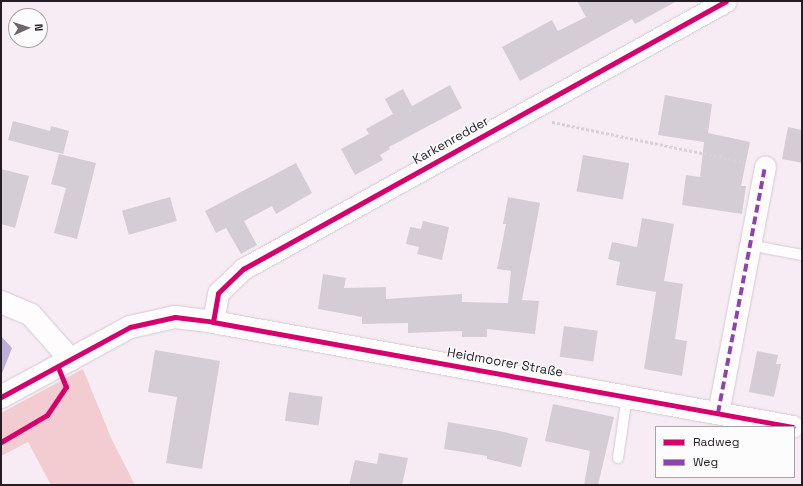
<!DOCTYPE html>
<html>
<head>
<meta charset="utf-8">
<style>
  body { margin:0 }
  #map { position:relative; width:803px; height:486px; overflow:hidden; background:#f8ecf4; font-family:"Space Grotesk",sans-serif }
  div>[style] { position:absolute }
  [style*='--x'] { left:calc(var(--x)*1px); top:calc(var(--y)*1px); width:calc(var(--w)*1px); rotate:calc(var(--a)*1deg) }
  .green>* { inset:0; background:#f2ccd0 }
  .water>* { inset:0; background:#bcaed7 }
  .building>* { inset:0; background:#d5cdd5; transform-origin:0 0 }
  .path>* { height:2.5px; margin-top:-1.25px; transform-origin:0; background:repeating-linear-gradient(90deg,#d6d2d5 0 3px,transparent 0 5px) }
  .roads { filter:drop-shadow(0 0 1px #d5cad1) drop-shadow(0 0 1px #d5cad1) }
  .service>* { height:10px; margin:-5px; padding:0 5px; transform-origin:5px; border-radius:5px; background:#fefcfd }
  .minor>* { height:21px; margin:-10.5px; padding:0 10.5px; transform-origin:10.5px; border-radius:10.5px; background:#fefcfd }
  .tertiary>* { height:22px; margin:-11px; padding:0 11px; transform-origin:11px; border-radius:11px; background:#fefcfd }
  .quiet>* { height:4px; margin-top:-2px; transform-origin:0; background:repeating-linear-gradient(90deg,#8e44ad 0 8px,transparent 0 12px) }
  .cycleway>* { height:5px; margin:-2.5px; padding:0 2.5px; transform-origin:2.5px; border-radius:2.5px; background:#d6006c }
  span { translate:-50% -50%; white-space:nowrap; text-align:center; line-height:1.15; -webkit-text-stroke:3px #fcfcfc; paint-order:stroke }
  .street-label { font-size:13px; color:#261d24 }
  .frame { position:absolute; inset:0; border:2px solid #261d24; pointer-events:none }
  .legend { position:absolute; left:655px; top:426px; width:140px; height:52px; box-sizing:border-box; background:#fcfcfc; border:1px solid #a6a3a6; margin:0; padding:5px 7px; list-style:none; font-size:12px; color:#261d24 }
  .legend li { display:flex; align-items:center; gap:8px; height:20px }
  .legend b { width:20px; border:1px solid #a6a3a6 }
  .north { position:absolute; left:8px; top:8px; width:40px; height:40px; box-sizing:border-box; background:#fcfcfc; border:1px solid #a6a3a6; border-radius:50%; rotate:87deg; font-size:11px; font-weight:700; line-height:16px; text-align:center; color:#261d24 }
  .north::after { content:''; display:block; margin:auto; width:14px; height:18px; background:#70656d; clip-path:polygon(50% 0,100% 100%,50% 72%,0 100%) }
</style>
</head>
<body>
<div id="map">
  <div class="green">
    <div style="clip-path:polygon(83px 369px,111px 438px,135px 485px,51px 485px,28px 442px,1px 456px,1px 413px)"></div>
  </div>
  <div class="water">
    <div style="clip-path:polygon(1px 336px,12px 348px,1px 376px)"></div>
  </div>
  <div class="building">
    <div style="clip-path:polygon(577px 1px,677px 1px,635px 24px,632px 19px,520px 81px,502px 47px,552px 20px,558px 31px,586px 17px)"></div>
    <div style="clip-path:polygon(450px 85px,462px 108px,389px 147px,390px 149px,380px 155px,383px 160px,355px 175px,341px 149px,369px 134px,366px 129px,393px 114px,385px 99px,403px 89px,412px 106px)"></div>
    <div style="clip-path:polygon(665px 95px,712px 104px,708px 133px,750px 142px,741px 186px,746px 186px,742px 214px,682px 205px,686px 175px,700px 177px,704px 142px,658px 135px)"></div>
    <div style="clip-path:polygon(13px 121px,50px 131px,51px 126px,69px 131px,63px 154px,8px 140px)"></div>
    <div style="clip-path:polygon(788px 127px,802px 130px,802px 163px,782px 159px)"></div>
    <div style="clip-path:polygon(59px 154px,96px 163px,77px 239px,54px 233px,66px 188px,51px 184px)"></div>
    <div style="left:583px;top:155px;width:47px;height:37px;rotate:10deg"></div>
    <div style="clip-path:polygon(296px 163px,312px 193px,276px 214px,272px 206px,244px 221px,257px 245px,241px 254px,226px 228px,216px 233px,205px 211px)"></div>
    <div style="clip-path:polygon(1px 169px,29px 176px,15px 228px,1px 224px)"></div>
    <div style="left:170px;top:197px;width:25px;height:50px;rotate:74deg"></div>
    <div style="clip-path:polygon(508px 197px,540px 203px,522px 300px,539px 301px,535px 334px,487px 329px,487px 337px,462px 337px,462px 331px,408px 333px,408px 323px,362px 324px,362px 317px,318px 309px,323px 274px,346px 278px,344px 288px,386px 287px,386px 299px,462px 294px,462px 302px,508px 303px,511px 271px,497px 269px,506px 224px,503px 224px)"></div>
    <div style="clip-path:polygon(642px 218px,674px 224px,664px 281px,683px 284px,675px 339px,687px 341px,682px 376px,644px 369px,656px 292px,616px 285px,620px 262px,608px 259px,612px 242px,637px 247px)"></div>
    <div style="clip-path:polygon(423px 221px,449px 227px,442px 260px,417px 254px,419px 247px,406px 244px,410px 227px,421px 229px)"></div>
    <div style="left:564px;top:326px;width:34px;height:31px;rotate:8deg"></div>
    <div style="clip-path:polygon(155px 350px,220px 361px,202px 469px,166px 463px,177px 397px,148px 392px)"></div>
    <div style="clip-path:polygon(757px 351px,778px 355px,776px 364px,781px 364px,774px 397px,749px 392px)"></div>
    <div style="left:289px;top:392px;width:34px;height:29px;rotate:8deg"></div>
    <div style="clip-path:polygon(553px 404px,614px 417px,598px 485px,584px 485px,590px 451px,545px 441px)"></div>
    <div style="clip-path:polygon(448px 422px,500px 431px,528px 438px,521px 467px,487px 459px,487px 456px,444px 449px)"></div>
    <div style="clip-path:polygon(379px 453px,408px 458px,402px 485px,349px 485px,355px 460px,377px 464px)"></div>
  </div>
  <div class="path">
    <div style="--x:552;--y:122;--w:197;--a:11.7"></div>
  </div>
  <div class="roads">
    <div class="service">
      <div style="--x:750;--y:245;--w:53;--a:10.9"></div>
      <div style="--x:618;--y:458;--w:63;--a:-81.7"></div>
    </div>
    <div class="minor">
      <div style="--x:213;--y:322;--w:29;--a:-80"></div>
      <div style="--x:218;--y:293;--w:35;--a:-44"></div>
      <div style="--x:243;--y:269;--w:552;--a:-29.02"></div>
      <div style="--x:718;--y:413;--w:251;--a:-79.2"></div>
    </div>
    <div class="tertiary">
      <div style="--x:1;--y:302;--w:33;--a:23"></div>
      <div style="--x:31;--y:315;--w:60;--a:48.4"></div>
      <div style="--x:1;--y:397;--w:147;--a:-28.5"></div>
      <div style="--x:130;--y:327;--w:46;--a:-12.5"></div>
      <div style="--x:175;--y:317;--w:38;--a:7"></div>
      <div style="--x:213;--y:322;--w:589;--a:10.26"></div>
    </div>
  </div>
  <div class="quiet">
    <div style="--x:718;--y:413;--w:251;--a:-79.2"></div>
  </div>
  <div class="cycleway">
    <div style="--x:213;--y:322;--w:29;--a:-80"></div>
    <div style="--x:218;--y:293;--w:35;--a:-44"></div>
    <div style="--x:243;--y:269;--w:552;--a:-29.02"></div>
    <div style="--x:1;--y:397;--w:147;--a:-28.5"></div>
    <div style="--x:130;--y:327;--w:46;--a:-12.5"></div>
    <div style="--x:175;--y:317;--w:38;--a:7"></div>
    <div style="--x:213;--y:322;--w:589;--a:10.26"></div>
    <div style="--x:1;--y:442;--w:53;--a:-30.4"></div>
    <div style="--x:47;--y:415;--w:34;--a:-56"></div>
    <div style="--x:66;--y:387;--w:22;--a:-112"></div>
  </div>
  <div class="street-label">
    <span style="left:451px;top:141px;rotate:-29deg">Karkenredder</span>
    <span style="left:505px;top:363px;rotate:10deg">Heidmoorer Straße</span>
  </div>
  <div class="frame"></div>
  <ul class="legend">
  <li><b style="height:5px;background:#d6006c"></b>Radweg</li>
  <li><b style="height:5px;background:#8e44ad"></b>Weg</li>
  </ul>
  <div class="north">N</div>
</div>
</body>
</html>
